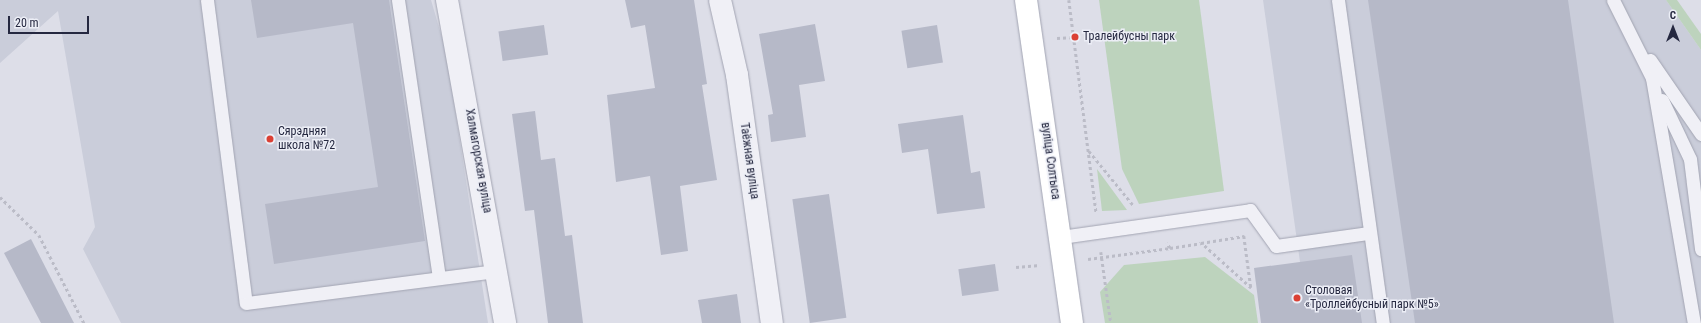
<!DOCTYPE html>
<html>
<head>
<meta charset="utf-8">
<style>
  body { margin:0 }
  #map { position:relative; width:1701px; height:323px; overflow:hidden; background:#dddee8; font-family:"Roboto Condensed",sans-serif }
  div>[style] { position:absolute }
  [style*='--x'] { left:calc(var(--x)*1px); top:calc(var(--y)*1px); width:calc(var(--w)*1px); rotate:calc(var(--a)*1deg) }
  .built>* { inset:0; background:#cacdda }
  .green>* { inset:0; background:#bdd3bd }
  .building>* { inset:0; background:#b6b9c8; transform-origin:0 0 }
  .path>* { height:2.5px; margin-top:-1.25px; transform-origin:0; background:repeating-linear-gradient(90deg,#bbbcc7 0 3px,transparent 0 6px) }
  .roads { filter:drop-shadow(0 0 1px #a2a4b2) drop-shadow(0 0 1px #a2a4b2) }
  .service>* { height:13px; margin:-6.5px; padding:0 6.5px; transform-origin:6.5px; border-radius:6.5px; background:#f0f0f6 }
  .minor>* { height:22px; margin:-11px; padding:0 11px; transform-origin:11px; border-radius:11px; background:#f0f0f6 }
  .secondary>* { height:22px; margin:-11px; padding:0 11px; transform-origin:11px; border-radius:11px; background:#fff }
  .dots>* { width:11px; height:11px; translate:-50% -50%; box-sizing:border-box; border:2px solid #eceef6; border-radius:50% }
  span { translate:-50% -50%; white-space:nowrap; text-align:center; line-height:1.15; -webkit-text-stroke:3px #eceef6; paint-order:stroke }
  .poi-label { font-size:12px; color:#252840 }
  .left { translate:0 -50%; text-align:left }
  .street-label { font-size:12px; color:#252840 }
  .north { position:absolute; left:1653px; top:8px; width:40px; height:40px; -webkit-text-stroke:3px #eceef6; paint-order:stroke; rotate:0deg; font-size:11px; font-weight:700; line-height:16px; text-align:center; color:#252840 }
  .north::after { content:''; display:block; margin:auto; width:14px; height:18px; background:#252840; clip-path:polygon(50% 0,100% 100%,50% 72%,0 100%) }
  .scale { position:absolute; left:8px; top:16px; width:81px; height:18px; box-sizing:border-box; border:2px solid #252840; border-top:0; padding-left:5px; font-size:12px; line-height:14px; white-space:nowrap; color:#252840; -webkit-text-stroke:3px #eceef6; paint-order:stroke }
</style>
</head>
<body>
<div id="map">
  <div class="built">
    <div style="clip-path:polygon(0 0,431px 0,446px 51px,488px 323px,121px 323px,83px 249px,95px 227px,58px 11px,0 63px)"></div>
    <div style="clip-path:polygon(1263px 0,1666px 0,1701px 50px,1701px 323px,1261px 323px,1300px 262px)"></div>
  </div>
  <div class="green">
    <div style="clip-path:polygon(1099px 0,1199px 0,1224px 191px,1139px 204px,1122px 169px)"></div>
    <div style="clip-path:polygon(1666px 0,1677px 0,1701px 34px,1701px 50px)"></div>
    <div style="clip-path:polygon(1097px 169px,1127px 210px,1102px 211px)"></div>
    <div style="clip-path:polygon(1205px 257px,1254px 295px,1258px 323px,1105px 323px,1100px 292px,1124px 265px)"></div>
  </div>
  <div class="building">
    <div style="clip-path:polygon(251px 0,389px 0,425px 241px,274px 264px,265px 204px,378px 187px,353px 23px,257px 38px)"></div>
    <div style="clip-path:polygon(625px 0,694px 0,707px 84px,702px 85px,717px 180px,680px 186px,688px 251px,661px 255px,650px 176px,616px 182px,607px 95px,655px 88px,645px 25px,631px 28px)"></div>
    <div style="clip-path:polygon(1368px 0,1568px 0,1614px 323px,1415px 323px)"></div>
    <div style="clip-path:polygon(815px 24px,825px 81px,799px 85px,806px 137px,771px 142px,768px 115px,773px 114px,759px 34px)"></div>
    <div style="left:544px;top:25px;width:30px;height:46px;rotate:82deg"></div>
    <div style="left:937px;top:25px;width:38px;height:36px;rotate:81deg"></div>
    <div style="clip-path:polygon(535px 111px,541px 160px,555px 158px,565px 236px,572px 235px,583px 323px,548px 323px,534px 210px,525px 211px,512px 114px)"></div>
    <div style="clip-path:polygon(963px 115px,971px 173px,980px 171px,985px 208px,937px 214px,928px 149px,902px 153px,898px 124px)"></div>
    <div style="left:829px;top:194px;width:125px;height:37px;rotate:82deg"></div>
    <div style="clip-path:polygon(31px 239px,74px 323px,41px 323px,4px 253px)"></div>
    <div style="clip-path:polygon(1352px 255px,1362px 323px,1261px 323px,1254px 268px)"></div>
    <div style="left:995px;top:264px;width:27px;height:37px;rotate:82deg"></div>
    <div style="clip-path:polygon(737px 294px,741px 323px,702px 323px,698px 300px)"></div>
  </div>
  <div class="path">
    <div style="--x:1069;--y:0;--w:214;--a:82.7"></div>
    <div style="--x:1057;--y:38;--w:18;--a:-3"></div>
    <div style="--x:1089;--y:151;--w:71;--a:50.7"></div>
    <div style="--x:0;--y:197;--w:54;--a:44.3"></div>
    <div style="--x:39;--y:235;--w:99;--a:62.9"></div>
    <div style="--x:1170;--y:248;--w:31;--a:-9"></div>
    <div style="--x:1201;--y:243;--w:44;--a:-9.2"></div>
    <div style="--x:1244;--y:236;--w:52;--a:82.3"></div>
    <div style="--x:1251;--y:288;--w:67;--a:-138"></div>
    <div style="--x:1101;--y:252;--w:72;--a:82"></div>
    <div style="--x:1088;--y:259;--w:83;--a:-7.6"></div>
    <div style="--x:1170;--y:248;--w:6;--a:-129"></div>
    <div style="--x:1016;--y:267;--w:24;--a:-5"></div>
  </div>
  <div class="roads">
    <div class="service">
      <div style="--x:207;--y:0;--w:305;--a:82.7"></div>
      <div style="--x:246;--y:303;--w:253;--a:-7.3"></div>
      <div style="--x:398;--y:0;--w:281;--a:81.6"></div>
      <div style="--x:1338;--y:0;--w:326;--a:82.1"></div>
      <div style="--x:1613;--y:0;--w:87;--a:63.4"></div>
      <div style="--x:1652;--y:78;--w:249;--a:80.3"></div>
      <div style="--x:1650;--y:60;--w:90;--a:55.4"></div>
      <div style="--x:1662;--y:100;--w:65;--a:64.6"></div>
      <div style="--x:1690;--y:159;--w:91;--a:83"></div>
      <div style="--x:1061;--y:237;--w:191;--a:-8.1"></div>
      <div style="--x:1250;--y:210;--w:44;--a:54.2"></div>
      <div style="--x:1276;--y:246;--w:94;--a:-8"></div>
    </div>
    <div class="minor">
      <div style="--x:447;--y:0;--w:328;--a:79.8"></div>
      <div style="--x:720;--y:0;--w:77;--a:77.2"></div>
      <div style="--x:737;--y:75;--w:250;--a:82"></div>
    </div>
    <div class="secondary">
      <div style="--x:1026;--y:0;--w:326;--a:81.9"></div>
    </div>
  </div>
  <div class="dots">
    <div style="left:1075px;top:37px;background:#db4034"></div>
    <div style="left:270px;top:139px;background:#db4034"></div>
    <div style="left:1297px;top:298px;background:#db4034"></div>
  </div>
  <div class="poi-label">
    <span class="left" style="left:1083px;top:37px">Тралейбусны парк</span>
    <span class="left" style="left:278px;top:139px">Сярэдняя<br>школа №72</span>
    <span class="left" style="left:1305px;top:298px">Столовая<br>«Троллейбусный парк №5»</span>
  </div>
  <div class="street-label">
    <span style="left:478px;top:161px;rotate:80deg">Халмагорская вуліца</span>
    <span style="left:749px;top:161px;rotate:82deg">Таёжная вуліца</span>
    <span style="left:1050px;top:161px;rotate:82deg">вуліца Солтыса</span>
  </div>
  <div class="north">С</div>
  <div class="scale">20 m</div>
</div>
</body>
</html>
